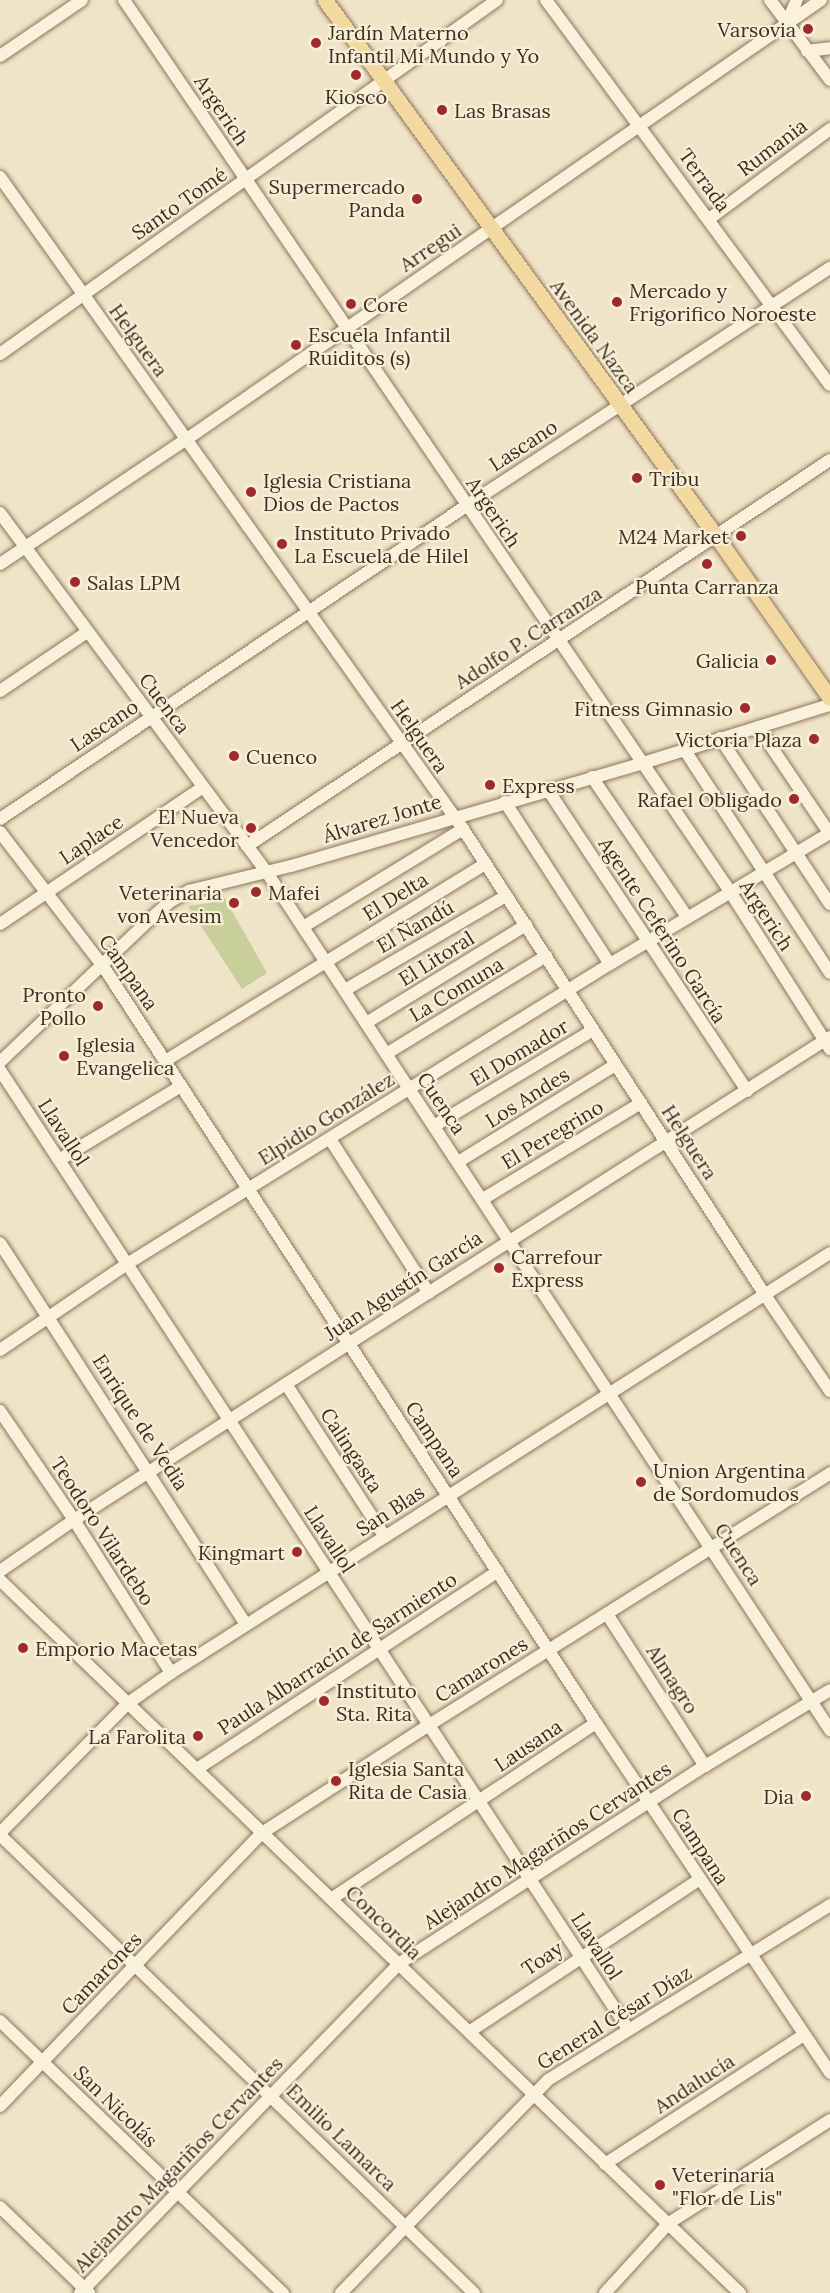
<!DOCTYPE html>
<html>
<head>
<meta charset="utf-8">
<style>
  body { margin:0 }
  #map { position:relative; width:830px; height:2293px; overflow:hidden; background:#f0e4c8; font-family:Lora,serif }
  div>[style] { position:absolute }
  [style*='--x'] { left:calc(var(--x)*1px); top:calc(var(--y)*1px); width:calc(var(--w)*1px); rotate:calc(var(--a)*1deg) }
  .green>* { inset:0; background:#c9cf9b }
  .roads { filter:drop-shadow(0 0 2px #8d765c) drop-shadow(0 0 2px #8d765c) }
  .minor>* { height:12px; margin:-6px; padding:0 6px; transform-origin:6px; border-radius:6px; background:#faf1dc }
  .major>* { height:15px; margin:-7.5px; padding:0 7.5px; transform-origin:7.5px; border-radius:7.5px; background:#f3d9a0 }
  .dots>* { width:16px; height:16px; translate:-50% -50%; box-sizing:border-box; border:3px solid #f7eed8; border-radius:50% }
  span { translate:-50% -50%; white-space:nowrap; text-align:center; line-height:1.15; -webkit-text-stroke:4.5px #f7eed8; paint-order:stroke }
  .poi-label { font-size:20px; color:#3d2e20 }
  .right { translate:-100% -50%; text-align:right }
  .left { translate:0 -50%; text-align:left }
  .street-label { font-size:20px; color:#3d2e20 }
</style>
</head>
<body>
<div id="map">
  <div class="green">
    <div style="clip-path:polygon(223px 895px,267px 973px,242px 989px,188px 906px,209px 903px)"></div>
  </div>
  <div class="roads">
    <div class="minor">
      <div style="--x:124;--y:0;--w:1080;--a:55.79"></div>
      <div style="--x:731;--y:893;--w:185;--a:57.6"></div>
      <div style="--x:546;--y:0;--w:478;--a:53.6"></div>
      <div style="--x:770;--y:0;--w:100;--a:53.1"></div>
      <div style="--x:787;--y:22;--w:24;--a:-66"></div>
      <div style="--x:807;--y:51;--w:23;--a:-7"></div>
      <div style="--x:0;--y:56;--w:99;--a:-34.3"></div>
      <div style="--x:0;--y:177;--w:800;--a:54.62"></div>
      <div style="--x:463;--y:829;--w:555;--a:57.05"></div>
      <div style="--x:765;--y:1295;--w:116;--a:55.9"></div>
      <div style="--x:709;--y:219;--w:151;--a:-36.6"></div>
      <div style="--x:0;--y:354;--w:610;--a:-35.46"></div>
      <div style="--x:0;--y:513;--w:446;--a:53.4"></div>
      <div style="--x:266;--y:871;--w:1028;--a:56.71"></div>
      <div style="--x:0;--y:564;--w:225;--a:-33.8"></div>
      <div style="--x:187;--y:439;--w:771;--a:-34.7"></div>
      <div style="--x:0;--y:691;--w:105;--a:-34.1"></div>
      <div style="--x:758;--y:727;--w:129;--a:56.1"></div>
      <div style="--x:720;--y:738;--w:199;--a:56.5"></div>
      <div style="--x:684;--y:749;--w:267;--a:56.9"></div>
      <div style="--x:592;--y:777;--w:169;--a:55.8"></div>
      <div style="--x:548;--y:790;--w:361;--a:56.5"></div>
      <div style="--x:505;--y:802;--w:193;--a:57.1"></div>
      <div style="--x:0;--y:819;--w:561;--a:-33.89"></div>
      <div style="--x:466;--y:506;--w:435;--a:-33.2"></div>
      <div style="--x:0;--y:832;--w:169;--a:52.5"></div>
      <div style="--x:103;--y:966;--w:903;--a:56.93"></div>
      <div style="--x:596;--y:1723;--w:421;--a:56.2"></div>
      <div style="--x:247;--y:846;--w:699;--a:-33.51"></div>
      <div style="--x:0;--y:924;--w:245;--a:-34"></div>
      <div style="--x:303;--y:927;--w:188;--a:-31.5"></div>
      <div style="--x:345;--y:990;--w:186;--a:-30.3"></div>
      <div style="--x:366;--y:1023;--w:188;--a:-31.5"></div>
      <div style="--x:386;--y:1054;--w:188;--a:-31.5"></div>
      <div style="--x:165;--y:1061;--w:376;--a:-31.6"></div>
      <div style="--x:0;--y:1062;--w:206;--a:-43.6"></div>
      <div style="--x:149;--y:920;--w:29;--a:-41"></div>
      <div style="--x:171;--y:901;--w:21;--a:-29"></div>
      <div style="--x:189;--y:891;--w:105;--a:-13.8"></div>
      <div style="--x:291;--y:866;--w:364;--a:-16.3"></div>
      <div style="--x:640;--y:764;--w:199;--a:-17.3"></div>
      <div style="--x:0;--y:1070;--w:1146;--a:56.78"></div>
      <div style="--x:434;--y:1126;--w:186;--a:-31.1"></div>
      <div style="--x:330;--y:1139;--w:183;--a:57.3"></div>
      <div style="--x:59;--y:1160;--w:143;--a:-31.2"></div>
      <div style="--x:458;--y:1162;--w:185;--a:-31.7"></div>
      <div style="--x:483;--y:1199;--w:185;--a:-31.3"></div>
      <div style="--x:0;--y:1243;--w:454;--a:57.2"></div>
      <div style="--x:0;--y:1350;--w:153;--a:-34.1"></div>
      <div style="--x:127;--y:1264;--w:569;--a:-31.85"></div>
      <div style="--x:610;--y:964;--w:256;--a:-30.8"></div>
      <div style="--x:286;--y:1384;--w:182;--a:57.1"></div>
      <div style="--x:0;--y:1411;--w:132;--a:55.8"></div>
      <div style="--x:74;--y:1520;--w:181;--a:57.6"></div>
      <div style="--x:0;--y:1571;--w:90;--a:-34.6"></div>
      <div style="--x:74;--y:1520;--w:326;--a:-32.7"></div>
      <div style="--x:348;--y:1344;--w:571;--a:-32.49"></div>
      <div style="--x:0;--y:1580;--w:1028;--a:43.94"></div>
      <div style="--x:607;--y:1614;--w:181;--a:57.2"></div>
      <div style="--x:197;--y:1769;--w:360;--a:-33.3"></div>
      <div style="--x:0;--y:1833;--w:181;--a:-45.4"></div>
      <div style="--x:127;--y:1704;--w:54;--a:-35.2"></div>
      <div style="--x:171;--y:1673;--w:781;--a:-32.51"></div>
      <div style="--x:0;--y:1835;--w:659;--a:44.02"></div>
      <div style="--x:331;--y:1899;--w:318;--a:-33.6"></div>
      <div style="--x:0;--y:2021;--w:393;--a:43.9"></div>
      <div style="--x:469;--y:2032;--w:277;--a:-33.5"></div>
      <div style="--x:0;--y:2106;--w:378;--a:-46.2"></div>
      <div style="--x:262;--y:1833;--w:199;--a:-32.9"></div>
      <div style="--x:429;--y:1725;--w:474;--a:-32.1"></div>
      <div style="--x:605;--y:2164;--w:237;--a:-33"></div>
      <div style="--x:0;--y:2207;--w:124;--a:44"></div>
      <div style="--x:80;--y:2293;--w:460;--a:-45.9"></div>
      <div style="--x:400;--y:1963;--w:363;--a:-32.9"></div>
      <div style="--x:705;--y:1766;--w:146;--a:-31.3"></div>
      <div style="--x:341;--y:2293;--w:297;--a:-45.8"></div>
      <div style="--x:548;--y:2080;--w:332;--a:-31.8"></div>
      <div style="--x:605;--y:2293;--w:95;--a:-47.6"></div>
      <div style="--x:669;--y:2223;--w:191;--a:-32.6"></div>
    </div>
    <div class="major">
      <div style="--x:325;--y:0;--w:663;--a:53.89"></div>
      <div style="--x:716;--y:536;--w:198;--a:54.9"></div>
    </div>
  </div>
  <div class="dots">
    <div style="left:808px;top:29px;background:#9e2a2b"></div>
    <div style="left:316px;top:43px;background:#9e2a2b"></div>
    <div style="left:356px;top:75px;background:#9e2a2b"></div>
    <div style="left:442px;top:110px;background:#9e2a2b"></div>
    <div style="left:417px;top:199px;background:#9e2a2b"></div>
    <div style="left:617px;top:302px;background:#9e2a2b"></div>
    <div style="left:351px;top:304px;background:#9e2a2b"></div>
    <div style="left:296px;top:345px;background:#9e2a2b"></div>
    <div style="left:637px;top:478px;background:#9e2a2b"></div>
    <div style="left:251px;top:492px;background:#9e2a2b"></div>
    <div style="left:741px;top:536px;background:#9e2a2b"></div>
    <div style="left:282px;top:544px;background:#9e2a2b"></div>
    <div style="left:707px;top:564px;background:#9e2a2b"></div>
    <div style="left:75px;top:582px;background:#9e2a2b"></div>
    <div style="left:771px;top:660px;background:#9e2a2b"></div>
    <div style="left:745px;top:708px;background:#9e2a2b"></div>
    <div style="left:814px;top:739px;background:#9e2a2b"></div>
    <div style="left:234px;top:756px;background:#9e2a2b"></div>
    <div style="left:490px;top:785px;background:#9e2a2b"></div>
    <div style="left:794px;top:799px;background:#9e2a2b"></div>
    <div style="left:251px;top:828px;background:#9e2a2b"></div>
    <div style="left:256px;top:892px;background:#9e2a2b"></div>
    <div style="left:234px;top:903px;background:#9e2a2b"></div>
    <div style="left:98px;top:1006px;background:#9e2a2b"></div>
    <div style="left:64px;top:1056px;background:#9e2a2b"></div>
    <div style="left:499px;top:1268px;background:#9e2a2b"></div>
    <div style="left:641px;top:1482px;background:#9e2a2b"></div>
    <div style="left:297px;top:1552px;background:#9e2a2b"></div>
    <div style="left:23px;top:1648px;background:#9e2a2b"></div>
    <div style="left:324px;top:1701px;background:#9e2a2b"></div>
    <div style="left:198px;top:1736px;background:#9e2a2b"></div>
    <div style="left:336px;top:1781px;background:#9e2a2b"></div>
    <div style="left:806px;top:1796px;background:#9e2a2b"></div>
    <div style="left:660px;top:2185px;background:#9e2a2b"></div>
  </div>
  <div class="poi-label">
    <span class="right" style="left:796px;top:29px">Varsovia</span>
    <span class="left" style="left:328px;top:44px">Jardín Materno<br>Infantil Mi Mundo y Yo</span>
    <span style="left:356px;top:96px">Kiosco</span>
    <span class="left" style="left:454px;top:110px">Las Brasas</span>
    <span class="right" style="left:405px;top:198px">Supermercado<br>Panda</span>
    <span class="left" style="left:629px;top:302px">Mercado y<br>Frigorifico Noroeste</span>
    <span class="left" style="left:363px;top:304px">Core</span>
    <span class="left" style="left:308px;top:346px">Escuela Infantil<br>Ruiditos (s)</span>
    <span class="left" style="left:649px;top:478px">Tribu</span>
    <span class="left" style="left:263px;top:492px">Iglesia Cristiana<br>Dios de Pactos</span>
    <span class="left" style="left:294px;top:544px">Instituto Privado<br>La Escuela de Hilel</span>
    <span class="right" style="left:729px;top:536px">M24 Market</span>
    <span class="left" style="left:87px;top:582px">Salas LPM</span>
    <span style="left:707px;top:586px">Punta Carranza</span>
    <span class="right" style="left:759px;top:660px">Galicia</span>
    <span class="right" style="left:733px;top:708px">Fitness Gimnasio</span>
    <span class="right" style="left:802px;top:739px">Victoria Plaza</span>
    <span class="left" style="left:246px;top:756px">Cuenco</span>
    <span class="left" style="left:502px;top:785px">Express</span>
    <span class="right" style="left:782px;top:799px">Rafael Obligado</span>
    <span class="right" style="left:239px;top:828px">El Nueva<br>Vencedor</span>
    <span class="right" style="left:222px;top:904px">Veterinaria<br>von Avesim</span>
    <span class="left" style="left:268px;top:892px">Mafei</span>
    <span class="right" style="left:86px;top:1006px">Pronto<br>Pollo</span>
    <span class="left" style="left:76px;top:1056px">Iglesia<br>Evangelica</span>
    <span class="left" style="left:511px;top:1268px">Carrefour<br>Express</span>
    <span class="left" style="left:653px;top:1482px">Union Argentina<br>de Sordomudos</span>
    <span class="right" style="left:285px;top:1552px">Kingmart</span>
    <span class="left" style="left:35px;top:1648px">Emporio Macetas</span>
    <span class="left" style="left:336px;top:1702px">Instituto<br>Sta. Rita</span>
    <span class="right" style="left:186px;top:1736px">La Farolita</span>
    <span class="left" style="left:348px;top:1780px">Iglesia Santa<br>Rita de Casia</span>
    <span class="right" style="left:794px;top:1796px">Dia</span>
    <span class="left" style="left:672px;top:2186px">Veterinaria<br>"Flor de Lis"</span>
  </div>
  <div class="street-label">
    <span style="left:222px;top:110px;rotate:56deg">Argerich</span>
    <span style="left:772px;top:147px;rotate:-37deg">Rumania</span>
    <span style="left:705px;top:180px;rotate:54deg">Terrada</span>
    <span style="left:179px;top:203px;rotate:-35deg">Santo Tomé</span>
    <span style="left:430px;top:247px;rotate:-34deg">Arregui</span>
    <span style="left:595px;top:336px;rotate:54deg">Avenida Nazca</span>
    <span style="left:139px;top:340px;rotate:54deg">Helguera</span>
    <span style="left:523px;top:445px;rotate:-33deg">Lascano</span>
    <span style="left:494px;top:512px;rotate:56deg">Argerich</span>
    <span style="left:528px;top:637px;rotate:-33deg">Adolfo P. Carranza</span>
    <span style="left:165px;top:703px;rotate:53deg">Cuenca</span>
    <span style="left:104px;top:725px;rotate:-34deg">Lascano</span>
    <span style="left:420px;top:736px;rotate:55deg">Helguera</span>
    <span style="left:382px;top:818px;rotate:-17deg">Álvarez Jonte</span>
    <span style="left:91px;top:839px;rotate:-34deg">Laplace</span>
    <span style="left:395px;top:896px;rotate:-32deg">El Delta</span>
    <span style="left:767px;top:915px;rotate:57deg">Argerich</span>
    <span style="left:415px;top:926px;rotate:-30deg">El Ñandú</span>
    <span style="left:663px;top:930px;rotate:57deg">Agente Ceferino García</span>
    <span style="left:436px;top:958px;rotate:-32deg">El Litoral</span>
    <span style="left:129px;top:972px;rotate:55deg">Campana</span>
    <span style="left:456px;top:989px;rotate:-31deg">La Comuna</span>
    <span style="left:519px;top:1052px;rotate:-31deg">El Domador</span>
    <span style="left:527px;top:1097px;rotate:-32deg">Los Andes</span>
    <span style="left:442px;top:1103px;rotate:56deg">Cuenca</span>
    <span style="left:326px;top:1118px;rotate:-32deg">Elpidio González</span>
    <span style="left:64px;top:1132px;rotate:57deg">Llavallol</span>
    <span style="left:552px;top:1134px;rotate:-31deg">El Peregrino</span>
    <span style="left:690px;top:1142px;rotate:57deg">Helguera</span>
    <span style="left:403px;top:1285px;rotate:-33deg">Juan Agustín García</span>
    <span style="left:141px;top:1422px;rotate:57deg">Enrique de Vedia</span>
    <span style="left:435px;top:1439px;rotate:56deg">Campana</span>
    <span style="left:352px;top:1450px;rotate:57deg">Calingasta</span>
    <span style="left:390px;top:1510px;rotate:-33deg">San Blas</span>
    <span style="left:103px;top:1531px;rotate:57deg">Teodoro Vilardebo</span>
    <span style="left:330px;top:1539px;rotate:57deg">Llavallol</span>
    <span style="left:739px;top:1554px;rotate:57deg">Cuenca</span>
    <span style="left:337px;top:1653px;rotate:-33deg">Paula Albarracín de Sarmiento</span>
    <span style="left:481px;top:1669px;rotate:-32deg">Camarones</span>
    <span style="left:673px;top:1679px;rotate:57deg">Almagro</span>
    <span style="left:528px;top:1745px;rotate:-34deg">Lausana</span>
    <span style="left:547px;top:1845px;rotate:-33deg">Alejandro Magariños Cervantes</span>
    <span style="left:701px;top:1846px;rotate:57deg">Campana</span>
    <span style="left:384px;top:1922px;rotate:44deg">Concordia</span>
    <span style="left:597px;top:1946px;rotate:57deg">Llavallol</span>
    <span style="left:542px;top:1958px;rotate:-34deg">Toay</span>
    <span style="left:101px;top:1973px;rotate:-46deg">Camarones</span>
    <span style="left:614px;top:2017px;rotate:-32deg">General César Díaz</span>
    <span style="left:694px;top:2083px;rotate:-33deg">Andalucía</span>
    <span style="left:116px;top:2106px;rotate:44deg">San Nicolás</span>
    <span style="left:342px;top:2137px;rotate:44deg">Emilio Lamarca</span>
    <span style="left:178px;top:2164px;rotate:-46deg">Alejandro Magariños Cervantes</span>
  </div>
</div>
</body>
</html>
